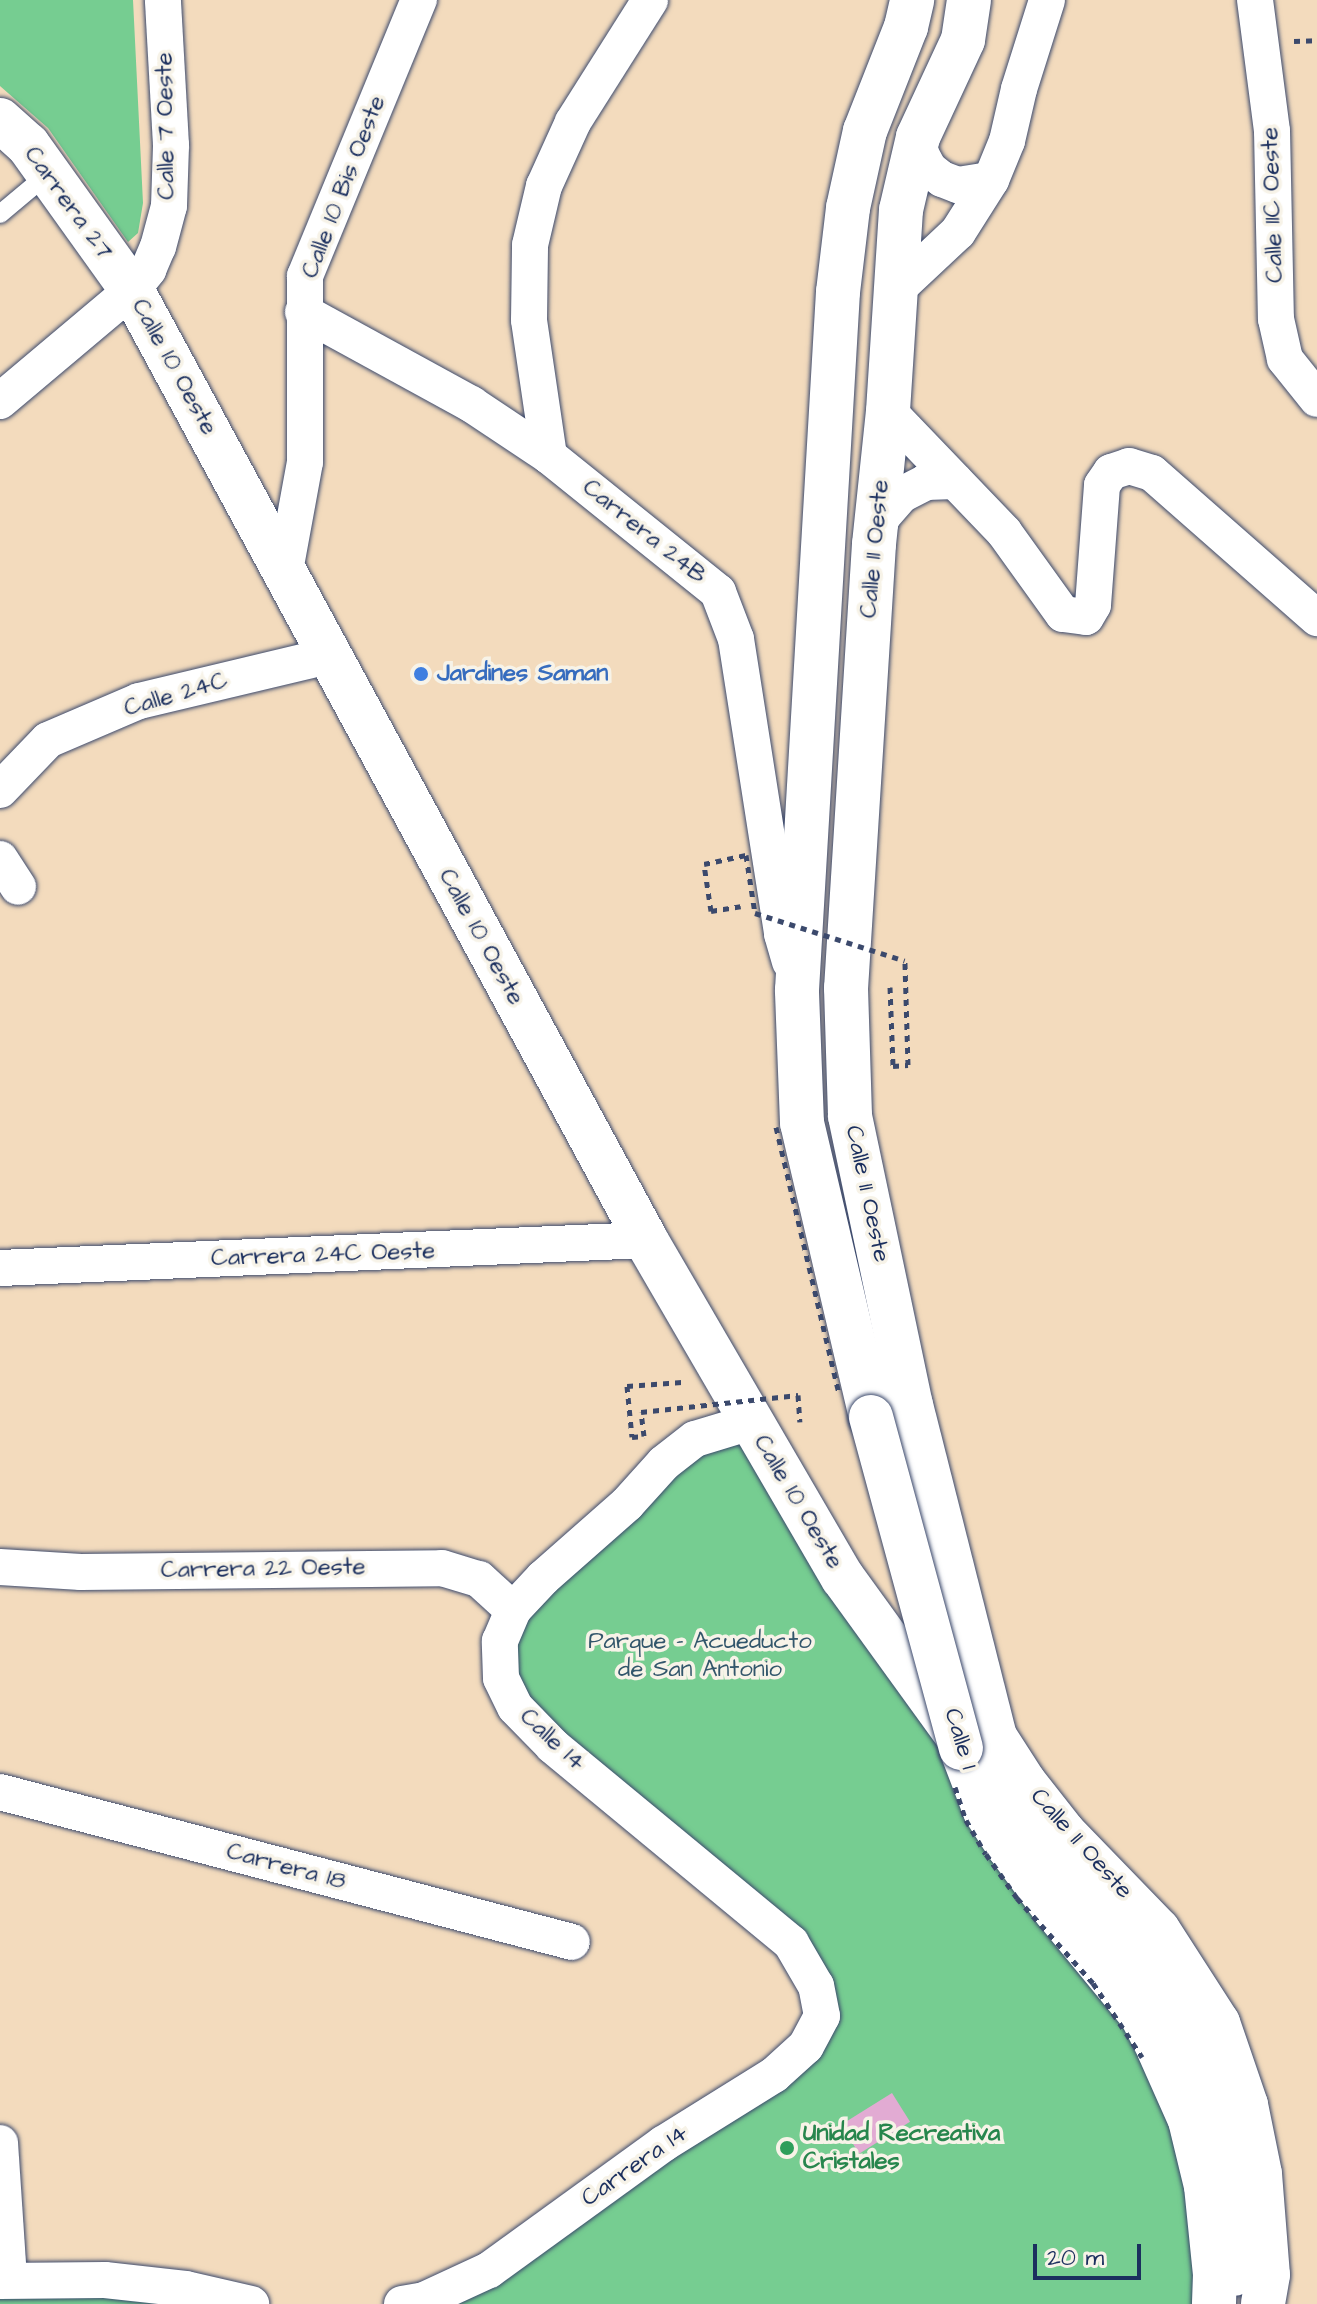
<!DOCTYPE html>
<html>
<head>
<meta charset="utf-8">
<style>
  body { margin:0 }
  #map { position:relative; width:1317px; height:2304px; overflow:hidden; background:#f3dbbd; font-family:"Architects Daughter",sans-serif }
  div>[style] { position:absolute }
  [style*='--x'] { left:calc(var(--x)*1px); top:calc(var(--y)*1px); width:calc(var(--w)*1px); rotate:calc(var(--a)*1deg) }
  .green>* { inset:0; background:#76cd91 }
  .building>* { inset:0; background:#e2abd3; transform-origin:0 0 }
  .path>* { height:5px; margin-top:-2.5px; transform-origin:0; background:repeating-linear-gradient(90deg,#3b496c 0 6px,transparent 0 12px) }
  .roads { filter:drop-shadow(0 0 2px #3b496c) drop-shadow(0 0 2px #3b496c) }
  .service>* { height:18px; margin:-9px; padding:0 9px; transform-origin:9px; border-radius:9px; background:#fff }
  .minor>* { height:36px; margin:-18px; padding:0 18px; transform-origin:18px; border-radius:18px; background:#fff }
  .tertiary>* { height:44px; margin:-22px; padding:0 22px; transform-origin:22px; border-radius:22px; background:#fff }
  .secondary>* { height:44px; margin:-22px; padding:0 22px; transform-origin:22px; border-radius:22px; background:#fff }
  .path-bridge>* { height:5px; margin-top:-2.5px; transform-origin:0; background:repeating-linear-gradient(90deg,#3b496c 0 6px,transparent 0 12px) }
  .bridges { filter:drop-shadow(0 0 2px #3b496c) drop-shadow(0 0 2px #3b496c) }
  .secondary-bridge>* { height:44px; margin:-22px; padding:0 22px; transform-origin:22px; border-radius:22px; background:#fff }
  .dots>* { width:22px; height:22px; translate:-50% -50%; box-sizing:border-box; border:4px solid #f7f3e8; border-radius:50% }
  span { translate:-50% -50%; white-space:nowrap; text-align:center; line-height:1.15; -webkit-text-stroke:7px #f7f3e8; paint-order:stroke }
  .street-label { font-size:24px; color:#1b2f5e }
  .shop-label { font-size:24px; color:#366cbe; font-weight:700 }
  .left { translate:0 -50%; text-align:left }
  .park-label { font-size:24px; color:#32566b }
  .leisure-label { font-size:24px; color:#27864d; font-weight:700 }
  .scale { position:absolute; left:1033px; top:2244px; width:108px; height:36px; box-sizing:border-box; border:4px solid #1b2f5e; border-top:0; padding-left:10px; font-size:24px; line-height:28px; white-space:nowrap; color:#1b2f5e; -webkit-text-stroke:6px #f7f3e8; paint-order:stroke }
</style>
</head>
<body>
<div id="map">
  <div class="green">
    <div style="clip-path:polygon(0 0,133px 0,143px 203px,138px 233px,128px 242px,48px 128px,0 86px)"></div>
    <div style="clip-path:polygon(751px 1422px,1142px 2016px,1214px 2304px,402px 2304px,424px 2300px,806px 2046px,816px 1986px,553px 1746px,500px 1641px,627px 1504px)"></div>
    <div style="clip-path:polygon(0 2281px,251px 2304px,0 2304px)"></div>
  </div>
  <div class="building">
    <div style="left:892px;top:2093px;width:34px;height:60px;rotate:58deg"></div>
  </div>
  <div class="path">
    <div style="--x:1294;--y:41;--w:23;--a:-2"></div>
    <div style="--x:711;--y:911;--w:30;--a:-9"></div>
    <div style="--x:890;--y:987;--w:79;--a:87.8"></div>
    <div style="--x:893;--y:1066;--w:15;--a:-4"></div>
    <div style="--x:908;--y:1065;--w:104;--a:-91.7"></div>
    <div style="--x:627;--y:1386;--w:55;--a:-4.2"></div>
    <div style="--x:798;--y:1395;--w:27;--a:86"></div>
  </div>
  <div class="roads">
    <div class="service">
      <div style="--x:0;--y:214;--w:64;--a:-39.9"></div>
    </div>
    <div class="minor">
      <div style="--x:1255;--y:0;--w:132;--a:82.6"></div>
      <div style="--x:1272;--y:131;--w:188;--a:88.8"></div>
      <div style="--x:1276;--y:319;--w:41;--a:77.3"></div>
      <div style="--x:1285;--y:359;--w:51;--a:51.3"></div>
      <div style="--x:918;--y:137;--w:17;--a:80"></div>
      <div style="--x:921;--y:154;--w:17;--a:62"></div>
      <div style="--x:929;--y:169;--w:16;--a:38"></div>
      <div style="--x:942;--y:179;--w:17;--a:21"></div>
      <div style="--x:958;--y:185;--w:33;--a:-9"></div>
      <div style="--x:893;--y:293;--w:89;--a:-43.2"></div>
      <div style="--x:958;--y:232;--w:62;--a:-57.6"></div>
      <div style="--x:991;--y:180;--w:42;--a:-67.7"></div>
      <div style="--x:1007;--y:141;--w:53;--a:-77"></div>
      <div style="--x:1019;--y:89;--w:93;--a:-72.5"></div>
      <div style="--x:303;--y:312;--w:192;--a:28.7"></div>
      <div style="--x:471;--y:404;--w:94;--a:33.7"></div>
      <div style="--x:549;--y:456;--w:217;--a:38.8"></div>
      <div style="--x:718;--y:592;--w:50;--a:69"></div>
      <div style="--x:736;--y:639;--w:299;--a:81.1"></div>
      <div style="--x:782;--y:934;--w:29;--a:74"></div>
      <div style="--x:0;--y:401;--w:172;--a:-40.1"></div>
      <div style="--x:132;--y:290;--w:26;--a:-51"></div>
      <div style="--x:148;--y:270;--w:25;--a:-67"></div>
      <div style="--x:158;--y:247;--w:42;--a:-75"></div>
      <div style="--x:169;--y:206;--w:61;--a:-88.1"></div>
      <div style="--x:171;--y:145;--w:145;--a:-93.2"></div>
      <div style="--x:888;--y:411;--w:168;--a:46.2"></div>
      <div style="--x:1004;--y:532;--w:101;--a:54.3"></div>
      <div style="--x:1063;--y:614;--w:23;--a:7"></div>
      <div style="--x:1086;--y:617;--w:14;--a:-60"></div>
      <div style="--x:1093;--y:605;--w:120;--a:-85.7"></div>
      <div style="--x:1102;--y:485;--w:16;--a:-55"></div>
      <div style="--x:1111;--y:472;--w:19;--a:-18"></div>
      <div style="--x:1129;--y:466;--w:24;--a:17"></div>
      <div style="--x:1152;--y:473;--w:220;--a:41.3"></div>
      <div style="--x:549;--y:456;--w:137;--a:-98.4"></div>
      <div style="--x:529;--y:320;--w:75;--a:-89.2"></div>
      <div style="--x:530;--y:245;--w:61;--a:-76.7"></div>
      <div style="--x:544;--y:186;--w:70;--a:-65.6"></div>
      <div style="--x:573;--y:122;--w:144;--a:-57.7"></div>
      <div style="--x:876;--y:537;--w:21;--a:-73"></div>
      <div style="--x:882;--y:517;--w:29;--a:-49"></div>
      <div style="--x:901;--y:495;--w:28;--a:-27"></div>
      <div style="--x:926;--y:482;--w:29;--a:-2"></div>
      <div style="--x:285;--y:571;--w:111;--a:-79.6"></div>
      <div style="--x:305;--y:462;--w:186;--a:-90"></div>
      <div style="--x:305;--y:276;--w:299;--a:-67.6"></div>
      <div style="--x:0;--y:790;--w:69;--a:-46.2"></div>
      <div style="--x:48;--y:740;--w:99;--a:-23.2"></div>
      <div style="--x:139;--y:701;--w:194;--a:-13.4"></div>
      <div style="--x:0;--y:859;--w:33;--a:57"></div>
      <div style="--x:0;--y:1268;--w:647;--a:-2.48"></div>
      <div style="--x:0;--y:1567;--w:81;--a:3.5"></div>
      <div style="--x:81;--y:1572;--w:361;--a:-0.6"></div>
      <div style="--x:442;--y:1568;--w:39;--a:17"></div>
      <div style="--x:479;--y:1579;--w:46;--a:42.4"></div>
      <div style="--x:0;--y:1792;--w:591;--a:14.69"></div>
      <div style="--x:0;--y:2143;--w:137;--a:86.2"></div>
      <div style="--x:0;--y:2281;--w:105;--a:-0.5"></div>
      <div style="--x:105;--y:2280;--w:81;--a:6.3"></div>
      <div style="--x:186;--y:2289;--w:67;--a:13"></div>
      <div style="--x:402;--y:2304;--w:22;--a:-10"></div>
      <div style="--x:424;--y:2300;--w:72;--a:-24.8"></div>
      <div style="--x:489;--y:2270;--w:215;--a:-35.9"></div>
      <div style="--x:663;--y:2144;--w:131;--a:-31.9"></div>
      <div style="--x:774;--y:2075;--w:43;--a:-42.2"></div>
      <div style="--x:806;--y:2046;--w:34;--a:-62"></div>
      <div style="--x:822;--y:2016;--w:31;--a:-101"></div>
      <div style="--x:816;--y:1986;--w:50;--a:-120.2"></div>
      <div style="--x:791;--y:1943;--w:309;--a:-140.4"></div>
      <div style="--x:553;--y:1746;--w:54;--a:-134.3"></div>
      <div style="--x:515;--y:1707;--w:32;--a:-116"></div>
      <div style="--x:501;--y:1678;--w:37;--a:-92"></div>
      <div style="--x:500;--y:1641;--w:34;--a:-67"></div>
      <div style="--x:513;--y:1610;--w:44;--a:-46.8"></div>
      <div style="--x:543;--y:1578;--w:112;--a:-41.4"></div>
      <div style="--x:627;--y:1504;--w:55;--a:-47.9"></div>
      <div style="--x:664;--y:1463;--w:39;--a:-38"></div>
      <div style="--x:695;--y:1439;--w:59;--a:-16.9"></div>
    </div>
    <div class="tertiary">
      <div style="--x:0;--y:120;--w:38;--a:42"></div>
      <div style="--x:28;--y:145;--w:178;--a:54.4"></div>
      <div style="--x:132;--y:290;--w:1080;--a:61.58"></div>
      <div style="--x:646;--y:1240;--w:391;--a:59.8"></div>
      <div style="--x:843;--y:1578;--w:312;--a:54.1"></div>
      <div style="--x:1026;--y:1831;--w:127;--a:44.4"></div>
      <div style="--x:1117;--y:1920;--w:98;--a:53.7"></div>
      <div style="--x:1175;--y:1999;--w:39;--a:63"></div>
      <div style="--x:1193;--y:2034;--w:82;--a:72.9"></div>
      <div style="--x:1217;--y:2112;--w:69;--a:80"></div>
      <div style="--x:1229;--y:2180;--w:94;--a:87"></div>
    </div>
    <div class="secondary">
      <div style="--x:969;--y:0;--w:40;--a:98.5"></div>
      <div style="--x:963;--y:40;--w:107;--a:114.9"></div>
      <div style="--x:918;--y:137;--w:75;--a:103.1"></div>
      <div style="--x:901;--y:210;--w:201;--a:93.7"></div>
      <div style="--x:888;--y:411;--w:134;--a:96"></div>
      <div style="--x:874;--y:544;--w:445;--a:93.6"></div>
      <div style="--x:846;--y:988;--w:128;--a:88.2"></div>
      <div style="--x:850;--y:1116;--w:295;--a:78.1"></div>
      <div style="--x:911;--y:1405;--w:342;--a:75.8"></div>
      <div style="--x:995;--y:1737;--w:54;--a:57.2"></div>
      <div style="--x:1024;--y:1782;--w:65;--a:51.9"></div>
      <div style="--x:1064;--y:1833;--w:135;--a:45.9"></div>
      <div style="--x:1158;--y:1930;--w:111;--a:57.2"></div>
      <div style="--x:1218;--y:2023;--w:87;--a:71.1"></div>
      <div style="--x:1246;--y:2105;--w:70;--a:78.5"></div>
      <div style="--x:1260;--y:2174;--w:101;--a:85.5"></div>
      <div style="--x:1268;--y:2275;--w:29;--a:100"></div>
      <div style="--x:871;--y:1417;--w:302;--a:-103.2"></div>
      <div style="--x:802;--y:1123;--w:133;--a:-92.2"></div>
      <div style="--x:797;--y:990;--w:699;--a:-86.64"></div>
      <div style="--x:838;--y:292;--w:85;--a:-83.2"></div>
      <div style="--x:848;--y:208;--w:79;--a:-77.6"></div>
      <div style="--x:865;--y:131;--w:112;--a:-68.5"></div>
      <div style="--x:906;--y:27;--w:28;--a:-77"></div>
      <div style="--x:961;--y:1748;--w:67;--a:69.1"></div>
      <div style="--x:985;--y:1811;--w:42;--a:56.7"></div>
      <div style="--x:1008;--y:1846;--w:79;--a:53.7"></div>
      <div style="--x:1055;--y:1910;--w:137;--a:50.6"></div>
      <div style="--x:1142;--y:2016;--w:38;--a:63"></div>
      <div style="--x:1159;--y:2050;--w:77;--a:66.1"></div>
      <div style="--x:1190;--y:2120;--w:68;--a:76.4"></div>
      <div style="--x:1206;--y:2186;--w:88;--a:84.2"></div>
      <div style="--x:1215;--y:2274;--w:30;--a:92"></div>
    </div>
  </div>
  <div class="path-bridge">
    <div style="--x:711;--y:911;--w:48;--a:-98.5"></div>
    <div style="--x:704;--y:864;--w:43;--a:-12.1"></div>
    <div style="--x:746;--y:855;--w:59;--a:81.2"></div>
    <div style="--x:755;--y:913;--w:157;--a:17.7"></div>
    <div style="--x:776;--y:1127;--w:274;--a:76.7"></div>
    <div style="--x:627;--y:1386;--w:51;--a:84.4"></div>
    <div style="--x:632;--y:1437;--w:12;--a:-5"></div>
    <div style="--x:644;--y:1436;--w:24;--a:-97"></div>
    <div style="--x:641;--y:1412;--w:158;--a:-6.2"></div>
    <div style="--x:955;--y:1787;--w:35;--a:72"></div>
    <div style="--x:966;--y:1820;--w:39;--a:60"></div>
    <div style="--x:986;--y:1854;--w:54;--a:54.8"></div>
    <div style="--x:1017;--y:1898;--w:114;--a:48.2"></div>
    <div style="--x:1093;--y:1983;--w:89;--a:56.5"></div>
  </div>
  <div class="bridges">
    <div class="secondary-bridge">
      <div style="--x:871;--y:1417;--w:343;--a:74.8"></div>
    </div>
  </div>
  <div class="dots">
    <div style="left:421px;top:674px;background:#3f7fe0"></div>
    <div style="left:787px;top:2148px;background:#2e9e5b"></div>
  </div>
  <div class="street-label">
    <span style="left:166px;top:126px;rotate:-91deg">Calle 7 Oeste</span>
    <span style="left:344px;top:187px;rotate:-69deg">Calle 10 Bis Oeste</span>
    <span style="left:68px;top:203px;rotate:54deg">Carrera 27</span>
    <span style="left:1273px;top:205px;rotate:-92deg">Calle 11C Oeste</span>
    <span style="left:174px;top:367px;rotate:61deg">Calle 10 Oeste</span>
    <span style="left:644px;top:532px;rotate:39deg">Carrera 24B</span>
    <span style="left:875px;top:549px;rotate:-85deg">Calle 11 Oeste</span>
    <span style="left:176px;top:695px;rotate:-16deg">Calle 24C</span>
    <span style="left:481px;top:937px;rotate:61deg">Calle 10 Oeste</span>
    <span style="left:867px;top:1194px;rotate:78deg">Calle 11 Oeste</span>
    <span style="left:323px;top:1255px;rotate:-2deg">Carrera 24C Oeste</span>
    <span style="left:798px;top:1502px;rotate:59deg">Calle 10 Oeste</span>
    <span style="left:263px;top:1569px;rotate:-1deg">Carrera 22 Oeste</span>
    <span style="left:960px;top:1739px;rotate:73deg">Calle 1</span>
    <span style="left:552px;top:1740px;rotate:43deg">Calle 14</span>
    <span style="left:1081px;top:1844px;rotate:48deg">Calle 11 Oeste</span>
    <span style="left:286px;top:1867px;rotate:15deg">Carrera 18</span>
    <span style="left:635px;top:2166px;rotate:-35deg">Carrera 14</span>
  </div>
  <div class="shop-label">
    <span class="left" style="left:437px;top:674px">Jardines Saman</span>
  </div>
  <div class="park-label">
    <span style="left:700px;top:1656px">Parque - Acueducto<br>de San Antonio</span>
  </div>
  <div class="leisure-label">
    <span class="left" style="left:803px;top:2148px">Unidad Recreativa<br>Cristales</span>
  </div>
  <div class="scale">20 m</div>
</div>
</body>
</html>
